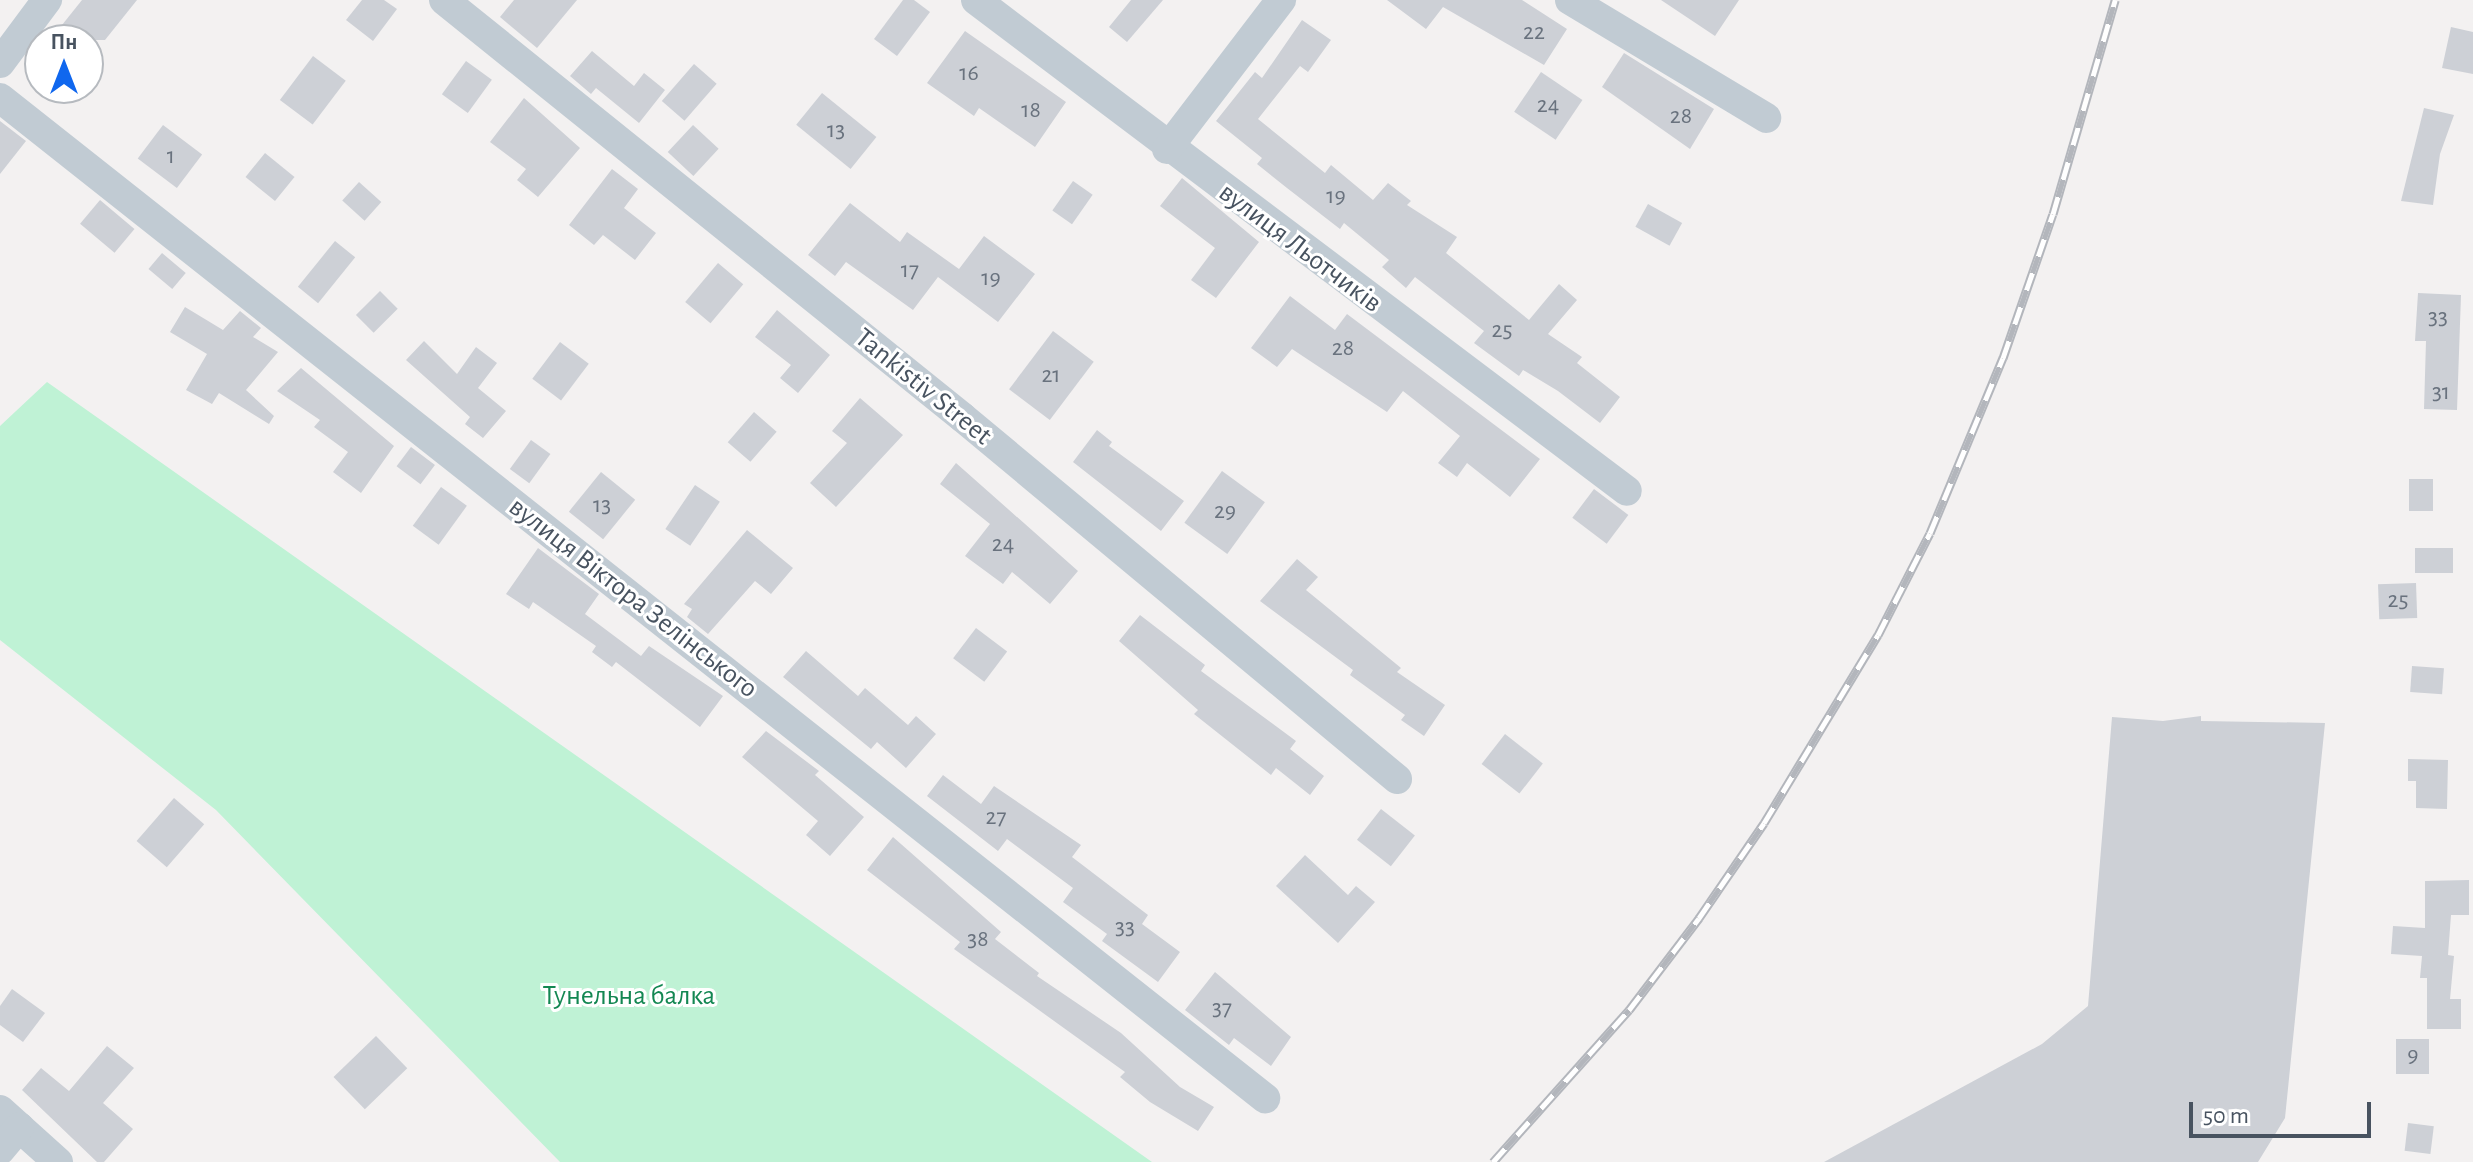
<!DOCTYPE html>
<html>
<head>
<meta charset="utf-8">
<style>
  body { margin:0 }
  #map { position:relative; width:2473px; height:1162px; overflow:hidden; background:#f3f1f1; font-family:"Alegreya Sans",sans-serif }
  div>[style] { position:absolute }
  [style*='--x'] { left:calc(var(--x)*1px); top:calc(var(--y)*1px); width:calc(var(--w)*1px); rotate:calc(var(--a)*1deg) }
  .green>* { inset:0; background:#bff2d5 }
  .building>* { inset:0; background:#cdd0d6; transform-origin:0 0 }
  .minor>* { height:30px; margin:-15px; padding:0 15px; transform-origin:15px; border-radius:15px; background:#c1cbd3 }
  .rail>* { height:9px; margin-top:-4.5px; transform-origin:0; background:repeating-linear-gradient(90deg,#fff 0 18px,#b3b6bc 0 36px); box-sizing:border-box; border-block:2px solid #b3b6bc }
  span { translate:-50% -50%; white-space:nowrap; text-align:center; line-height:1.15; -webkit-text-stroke:6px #fff; paint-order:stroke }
  .number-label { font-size:24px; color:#69727e }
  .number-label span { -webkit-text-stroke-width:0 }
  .street-label { font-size:28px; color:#485360 }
  .park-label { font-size:28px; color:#138752 }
  .north { position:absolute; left:24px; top:24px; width:80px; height:80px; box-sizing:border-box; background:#fff; border:2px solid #b6babf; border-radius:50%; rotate:0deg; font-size:22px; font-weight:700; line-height:32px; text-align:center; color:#485360 }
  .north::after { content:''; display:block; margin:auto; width:28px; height:36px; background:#1067ee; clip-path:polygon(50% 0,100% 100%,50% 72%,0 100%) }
  .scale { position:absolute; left:2189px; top:1102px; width:182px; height:36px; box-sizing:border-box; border:4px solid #485360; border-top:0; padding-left:10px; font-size:24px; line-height:28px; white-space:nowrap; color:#485360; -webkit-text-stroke:6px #fff; paint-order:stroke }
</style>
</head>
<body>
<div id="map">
  <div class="green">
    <div style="clip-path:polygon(47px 382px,1152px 1162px,560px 1162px,216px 810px,0 640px,0 426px)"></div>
  </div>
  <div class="building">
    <div style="clip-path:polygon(82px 0,137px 0,105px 40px,50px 40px)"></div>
    <div style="clip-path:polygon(362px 0,384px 0,397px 9px,373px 41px,346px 20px)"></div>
    <div style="clip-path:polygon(514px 0,577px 0,537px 48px,500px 17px)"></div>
    <div style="clip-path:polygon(903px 0,914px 0,930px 12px,897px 56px,874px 39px)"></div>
    <div style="clip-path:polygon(1131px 0,1163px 0,1127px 42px,1109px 27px)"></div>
    <div style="clip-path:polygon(1387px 0,1522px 0,1567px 29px,1544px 65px,1443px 7px,1426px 29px)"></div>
    <div style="clip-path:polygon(1661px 0,1739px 0,1715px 36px)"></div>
    <div style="clip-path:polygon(1302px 20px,1331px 40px,1308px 72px,1300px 66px,1258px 119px,1325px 173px,1331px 165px,1373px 200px,1388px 183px,1411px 201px,1407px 205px,1457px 237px,1446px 253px,1529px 320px,1559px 284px,1577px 300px,1548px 334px,1582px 357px,1577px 363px,1620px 397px,1600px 423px,1558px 391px,1523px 370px,1519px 376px,1474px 343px,1484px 331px,1415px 277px,1406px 288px,1382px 267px,1389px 260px,1344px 223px,1340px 229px,1287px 188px,1257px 164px,1262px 158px,1216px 121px,1255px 72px,1262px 78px)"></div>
    <div style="clip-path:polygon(2451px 27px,2473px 32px,2473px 74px,2442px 68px)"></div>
    <div style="clip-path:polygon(965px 31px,1066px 102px,1035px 147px,979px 108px,974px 116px,927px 83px)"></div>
    <div style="clip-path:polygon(592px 51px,634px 86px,644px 73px,665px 90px,639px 123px,596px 88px,591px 94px,570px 76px)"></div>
    <div style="clip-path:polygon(1624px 53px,1714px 109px,1690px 149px,1602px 87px)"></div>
    <div style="left:313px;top:56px;width:41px;height:55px;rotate:37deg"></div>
    <div style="left:466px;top:61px;width:32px;height:41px;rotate:36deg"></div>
    <div style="left:694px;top:64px;width:30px;height:49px;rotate:41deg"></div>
    <div style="left:1541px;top:72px;width:50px;height:48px;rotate:34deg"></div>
    <div style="left:822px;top:93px;width:70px;height:41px;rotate:39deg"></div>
    <div style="clip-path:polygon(524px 98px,580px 148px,538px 197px,517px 180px,526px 169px,490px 142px)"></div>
    <div style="clip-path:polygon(2424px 108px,2454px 115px,2440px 154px,2433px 205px,2401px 201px)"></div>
    <div style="clip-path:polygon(0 121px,26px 141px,0 174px)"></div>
    <div style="left:163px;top:125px;width:49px;height:42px;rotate:37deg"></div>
    <div style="left:693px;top:125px;width:35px;height:37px;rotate:43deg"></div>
    <div style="left:265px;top:153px;width:38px;height:31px;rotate:39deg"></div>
    <div style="clip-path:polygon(612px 169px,638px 189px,624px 208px,656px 233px,635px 260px,603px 235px,594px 245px,569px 225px)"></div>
    <div style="clip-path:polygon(1182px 178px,1259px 242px,1216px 298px,1191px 280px,1215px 248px,1160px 206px)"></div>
    <div style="left:1073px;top:181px;width:24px;height:36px;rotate:35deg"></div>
    <div style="left:359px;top:182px;width:30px;height:25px;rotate:42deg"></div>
    <div style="left:100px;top:200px;width:45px;height:31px;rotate:40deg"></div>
    <div style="clip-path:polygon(850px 203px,900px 242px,907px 232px,959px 269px,984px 236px,1035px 274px,998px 322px,938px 277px,913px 310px,846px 262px,835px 276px,808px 255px)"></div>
    <div style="left:1648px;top:204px;width:39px;height:26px;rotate:29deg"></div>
    <div style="left:335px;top:241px;width:26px;height:59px;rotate:39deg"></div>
    <div style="left:162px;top:253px;width:31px;height:21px;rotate:40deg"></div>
    <div style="left:718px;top:263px;width:33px;height:51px;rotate:40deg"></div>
    <div style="left:380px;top:291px;width:25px;height:34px;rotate:45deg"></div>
    <div style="clip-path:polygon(2418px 293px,2461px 295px,2457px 410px,2424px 409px,2426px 341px,2415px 341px)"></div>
    <div style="clip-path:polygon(1290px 296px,1335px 330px,1347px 314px,1540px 459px,1510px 497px,1467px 463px,1457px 477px,1438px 463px,1460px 436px,1403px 391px,1387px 412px,1292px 349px,1277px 367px,1251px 348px)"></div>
    <div style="clip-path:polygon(185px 307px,223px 330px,240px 311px,261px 328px,253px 337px,278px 352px,246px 390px,274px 416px,269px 424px,219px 393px,212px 404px,186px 390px,207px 354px,170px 332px)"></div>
    <div style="clip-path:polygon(777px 310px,830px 355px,798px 393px,780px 378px,791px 365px,755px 337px)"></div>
    <div style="left:1053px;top:331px;width:51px;height:73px;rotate:37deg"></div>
    <div style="clip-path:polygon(424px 341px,457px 374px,476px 347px,497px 363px,478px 388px,506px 411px,483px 438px,465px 424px,470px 417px,406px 360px)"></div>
    <div style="left:560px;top:342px;width:36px;height:46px;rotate:37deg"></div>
    <div style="clip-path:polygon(301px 368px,394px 446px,361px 493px,333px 472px,348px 452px,314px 427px,320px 420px,277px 391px)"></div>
    <div style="clip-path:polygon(860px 398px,903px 435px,836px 507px,810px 483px,847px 443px,832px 431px)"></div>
    <div style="left:754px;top:412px;width:30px;height:40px;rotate:41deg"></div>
    <div style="clip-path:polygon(1097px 430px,1112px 442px,1109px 446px,1184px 501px,1161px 531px,1073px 462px)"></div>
    <div style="left:531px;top:440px;width:24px;height:36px;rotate:36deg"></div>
    <div style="left:411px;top:447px;width:30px;height:24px;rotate:37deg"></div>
    <div style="clip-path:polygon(956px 463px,1078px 571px,1050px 604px,1012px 572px,1003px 584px,965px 556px,990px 524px,940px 484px)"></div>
    <div style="left:1222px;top:471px;width:53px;height:64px;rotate:36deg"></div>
    <div style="left:601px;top:472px;width:44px;height:51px;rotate:39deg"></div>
    <div style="left:2409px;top:479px;width:24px;height:32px"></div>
    <div style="left:695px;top:485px;width:30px;height:53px;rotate:34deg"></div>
    <div style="left:441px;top:487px;width:32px;height:48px;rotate:36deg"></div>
    <div style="left:1594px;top:489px;width:43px;height:36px;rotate:37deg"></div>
    <div style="clip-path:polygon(747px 530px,793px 568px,771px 594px,755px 581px,708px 634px,687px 617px,692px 609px,684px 604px)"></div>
    <div style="clip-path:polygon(538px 548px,599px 594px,585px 614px,641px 656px,649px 646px,723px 696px,700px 727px,616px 662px,612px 667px,592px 652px,596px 646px,533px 602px,529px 609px,506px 594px)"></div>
    <div style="left:2415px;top:548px;width:38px;height:25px"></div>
    <div style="clip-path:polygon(1297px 559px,1318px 577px,1306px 590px,1401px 668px,1397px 672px,1445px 705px,1424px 736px,1401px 720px,1405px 715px,1350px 675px,1353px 670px,1260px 601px)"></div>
    <div style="left:2416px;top:583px;width:35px;height:38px;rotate:88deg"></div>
    <div style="clip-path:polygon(1140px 615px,1205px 665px,1201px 671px,1296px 741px,1290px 749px,1324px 776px,1310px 795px,1276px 768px,1271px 775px,1194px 714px,1198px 710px,1119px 641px)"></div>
    <div style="left:976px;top:628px;width:39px;height:38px;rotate:37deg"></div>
    <div style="clip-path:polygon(806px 651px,858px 696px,865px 688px,908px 725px,916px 716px,936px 734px,906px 768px,877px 742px,871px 749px,783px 677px)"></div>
    <div style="left:2412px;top:666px;width:32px;height:26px;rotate:4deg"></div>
    <div style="clip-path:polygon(2201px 716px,2201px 721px,2325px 723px,2285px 1118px,2258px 1162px,1824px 1162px,2042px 1044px,2088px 1006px,2112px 717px,2163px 721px)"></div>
    <div style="clip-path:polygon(766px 731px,819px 771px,815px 775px,864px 817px,830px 856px,806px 835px,818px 821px,742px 757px)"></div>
    <div style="left:1505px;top:734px;width:48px;height:38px;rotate:38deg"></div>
    <div style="clip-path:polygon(2408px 759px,2448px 760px,2447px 809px,2416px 808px,2416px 781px,2408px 781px)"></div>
    <div style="clip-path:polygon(943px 775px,981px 804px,994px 786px,1081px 845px,1072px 857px,1148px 915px,1142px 924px,1180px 952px,1158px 982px,1102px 941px,1107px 934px,1063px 902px,1073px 888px,1007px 839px,998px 851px,927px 796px)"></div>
    <div style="left:174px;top:798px;width:40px;height:57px;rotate:41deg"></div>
    <div style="left:1381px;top:809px;width:43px;height:39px;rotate:38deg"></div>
    <div style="clip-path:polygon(893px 837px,1001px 932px,995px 939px,1039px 973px,1037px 976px,1121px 1033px,1180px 1087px,1214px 1107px,1198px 1131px,1150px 1102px,1120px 1077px,1125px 1072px,954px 949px,960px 942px,867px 870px)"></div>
    <div style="clip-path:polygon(1305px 855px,1348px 895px,1356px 886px,1375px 902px,1338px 943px,1276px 886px)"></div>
    <div style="clip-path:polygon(2469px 880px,2469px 915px,2451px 915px,2448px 955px,2454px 956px,2450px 999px,2461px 999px,2461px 1029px,2427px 1029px,2427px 978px,2420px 978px,2422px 956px,2391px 954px,2393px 926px,2425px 928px,2425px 881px)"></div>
    <div style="clip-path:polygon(1215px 972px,1291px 1037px,1271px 1066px,1234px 1038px,1229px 1045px,1185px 1010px)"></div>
    <div style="clip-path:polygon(12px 989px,45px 1013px,23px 1042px,0 1025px,0 1006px)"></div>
    <div style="left:376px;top:1036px;width:45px;height:59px;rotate:46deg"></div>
    <div style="left:2396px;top:1039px;width:33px;height:35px"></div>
    <div style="clip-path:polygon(107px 1046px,134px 1068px,103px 1103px,133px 1129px,104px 1162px,97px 1162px,22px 1090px,41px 1068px,69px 1091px)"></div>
    <div style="left:2408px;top:1123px;width:26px;height:28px;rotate:7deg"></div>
  </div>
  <div class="minor">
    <div style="--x:444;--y:0;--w:665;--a:38.83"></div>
    <div style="--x:962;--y:417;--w:566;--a:39.77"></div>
    <div style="--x:976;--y:0;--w:815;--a:37.02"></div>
    <div style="--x:1570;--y:0;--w:229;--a:31"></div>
    <div style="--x:0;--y:63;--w:79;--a:-53.3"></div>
    <div style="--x:0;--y:98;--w:1613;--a:38.33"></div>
    <div style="--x:1167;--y:149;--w:188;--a:-52.6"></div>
    <div style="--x:0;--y:1110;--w:78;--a:41.9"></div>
    <div style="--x:0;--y:1150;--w:30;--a:-50"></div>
  </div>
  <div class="rail">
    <div style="--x:1493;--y:1162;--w:204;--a:-48.2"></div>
    <div style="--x:1629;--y:1010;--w:116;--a:-52.7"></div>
    <div style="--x:1699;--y:918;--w:115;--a:-55.6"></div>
    <div style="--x:1764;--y:823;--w:220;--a:-58.8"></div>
    <div style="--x:1878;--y:635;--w:114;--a:-63"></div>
    <div style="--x:1930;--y:533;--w:190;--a:-67.4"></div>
    <div style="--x:2003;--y:358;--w:152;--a:-70.9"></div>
    <div style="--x:2053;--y:214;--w:223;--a:-73.8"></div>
  </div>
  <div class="number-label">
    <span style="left:1534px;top:33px">22</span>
    <span style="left:969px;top:74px">16</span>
    <span style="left:1548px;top:106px">24</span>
    <span style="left:1031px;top:111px">18</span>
    <span style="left:1681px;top:117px">28</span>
    <span style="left:836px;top:131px">13</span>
    <span style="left:171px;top:157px">1</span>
    <span style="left:1336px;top:197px">19</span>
    <span style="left:910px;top:271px">17</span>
    <span style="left:991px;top:279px">19</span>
    <span style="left:2438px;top:318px">33</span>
    <span style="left:1502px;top:331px">25</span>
    <span style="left:1343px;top:349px">28</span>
    <span style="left:1051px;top:376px">21</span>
    <span style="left:2441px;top:393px">31</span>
    <span style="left:602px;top:506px">13</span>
    <span style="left:1225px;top:512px">29</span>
    <span style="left:1003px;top:545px">24</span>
    <span style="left:2398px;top:601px">25</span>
    <span style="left:996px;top:818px">27</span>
    <span style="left:1125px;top:928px">33</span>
    <span style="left:978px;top:940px">38</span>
    <span style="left:1222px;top:1009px">37</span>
    <span style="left:2413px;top:1056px">9</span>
  </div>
  <div class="street-label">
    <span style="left:1300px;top:248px;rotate:37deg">вулиця Льотчиків</span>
    <span style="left:923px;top:387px;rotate:39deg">Tankistiv Street</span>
    <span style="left:633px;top:598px;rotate:38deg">вулиця Віктора Зелінського</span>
  </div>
  <div class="park-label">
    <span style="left:629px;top:996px">Тунельна балка</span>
  </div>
  <div class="north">Пн</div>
  <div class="scale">50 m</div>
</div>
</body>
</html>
